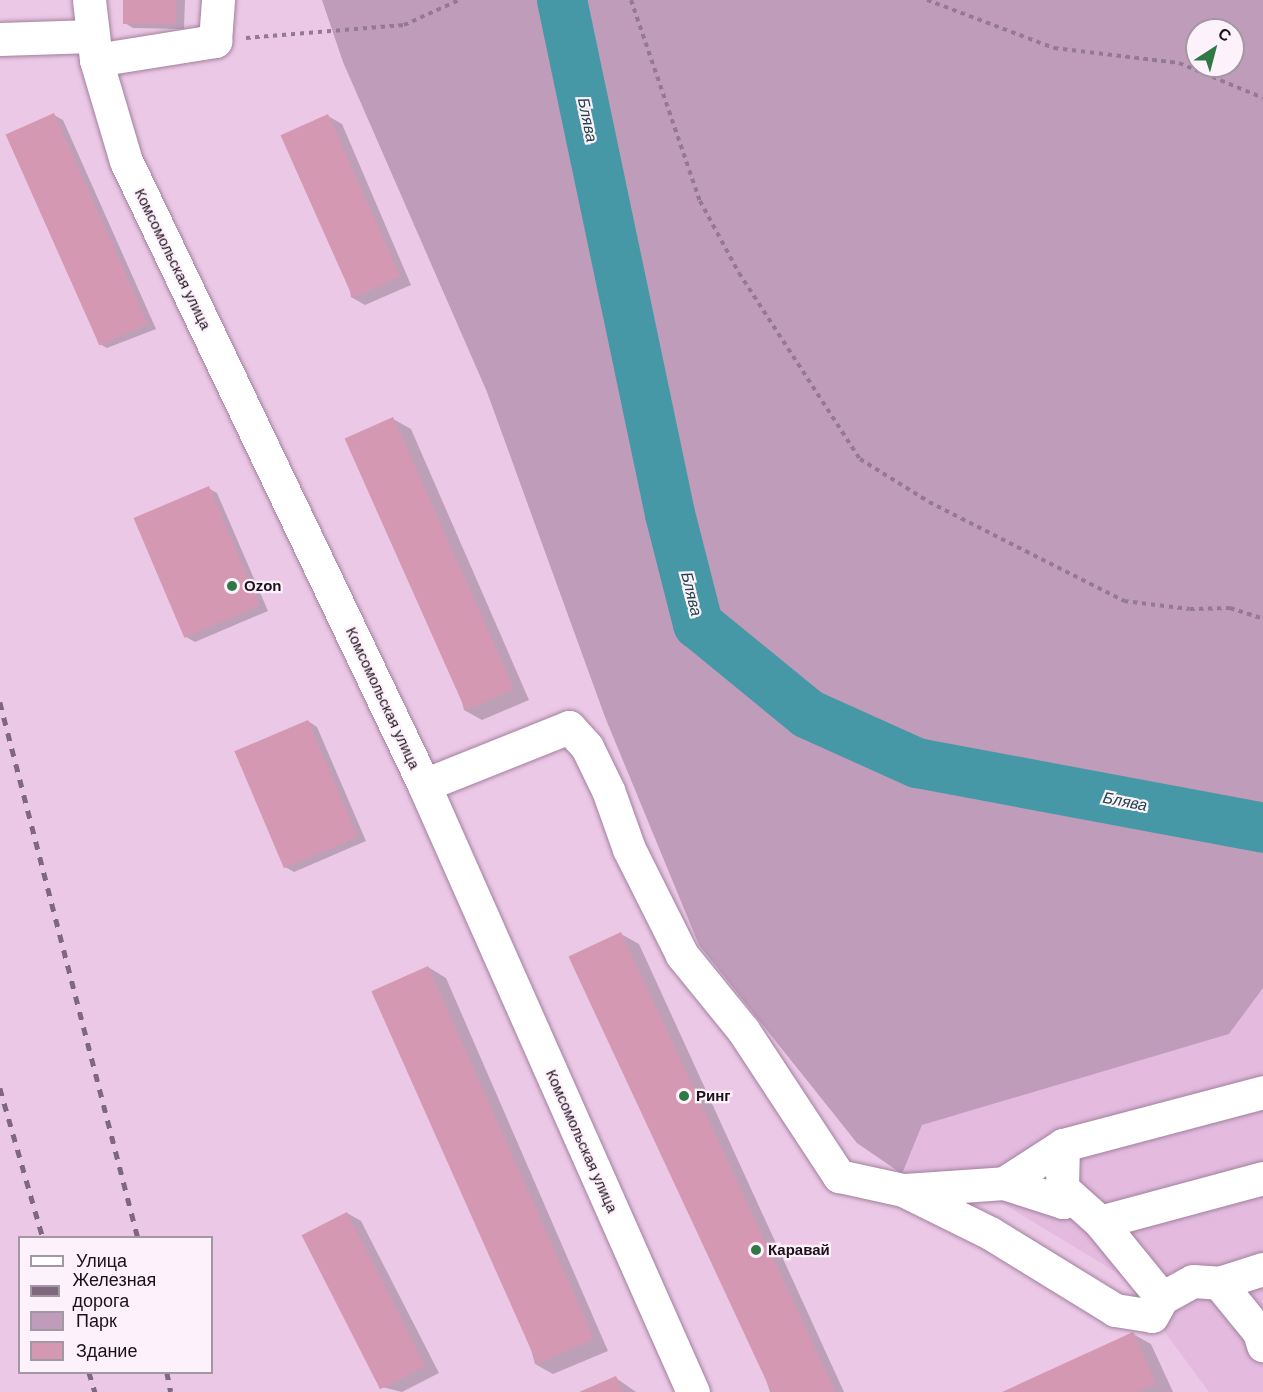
<!DOCTYPE html>
<html>
<head>
<meta charset="utf-8">
<style>
  body { margin:0 }
  #map { position:relative; width:1263px; height:1392px; overflow:hidden; background:#ecc8e7; font-family:Helvetica,sans-serif }
  div>[style] { position:absolute }
  [style*='--x'] { left:calc(var(--x)*1px); top:calc(var(--y)*1px); width:calc(var(--w)*1px); rotate:calc(var(--a)*1deg) }
  .built>* { inset:0; background:#e4bbdf }
  .green>* { inset:0; background:#be9cba }
  .shadow>* { inset:0; background:#0003 }
  .river>* { height:50px; margin:-25px; padding:0 25px; transform-origin:25px; border-radius:25px; background:#4798a6 }
  .building>* { inset:0; background:#d598b3; transform-origin:0 0 }
  .path>* { height:4px; margin-top:-2px; transform-origin:0; background:repeating-linear-gradient(90deg,#947a90 0 4.5px,transparent 0 9px) }
  .roads { filter:drop-shadow(0 0 2px #a1809d) drop-shadow(0 0 2px #a1809d) }
  .minor>* { height:33px; margin:-16.5px; padding:0 16.5px; transform-origin:16.5px; border-radius:16.5px; background:#fff }
  .rail>* { height:4.5px; margin-top:-2.25px; transform-origin:0; background:repeating-linear-gradient(90deg,#7f687d 0 8px,transparent 0 16px) }
  .dots>* { width:16px; height:16px; translate:-50% -50%; box-sizing:border-box; border:3px solid #fdf2fb; border-radius:50% }
  span { translate:-50% -50%; white-space:nowrap; text-align:center; line-height:1.15; -webkit-text-stroke:4.5px #fdf2fb; paint-order:stroke }
  .street-label { font-size:15px; color:#1d111c }
  .poi-label { font-size:15px; color:#1d111c; font-weight:700 }
  .left { translate:0 -50%; text-align:left }
  .water-label { font-size:16px; color:#20464d; font-style:italic }
  .legend { position:absolute; left:18px; top:1236px; width:195px; height:138px; box-sizing:border-box; background:#fdf2fb; border:2px solid #a398a2; margin:0; padding:8px 10px; list-style:none; font-size:18px; color:#1d111c }
  .legend li { display:flex; align-items:center; gap:12px; height:30px }
  .legend b { width:30px; border:2px solid #a398a2 }
  .north { position:absolute; left:1185px; top:18px; width:60px; height:60px; box-sizing:border-box; background:#fdf2fb; border:2px solid #a398a2; border-radius:50%; rotate:36deg; font-size:16px; font-weight:700; line-height:24px; text-align:center; color:#1d111c }
  .north::after { content:''; display:block; margin:auto; width:21px; height:27px; background:#307946; clip-path:polygon(50% 0,100% 100%,50% 72%,0 100%) }
</style>
</head>
<body>
<div id="map">
  <div class="built">
    <div style="clip-path:polygon(1263px 988px,1263px 1392px,1209px 1392px,1124px 1277px,966px 1181px,902px 1174px,922px 1125px,1229px 1034px)"></div>
  </div>
  <div class="green">
    <div style="clip-path:polygon(evenodd,322px 0,1263px 0,1263px 988px,1229px 1034px,922px 1125px,902px 1174px,857px 1143px,699px 945px,605px 717px,487px 392px,343px 62px,322px 0,1197px 30px,1233px 30px,1233px 66px,1197px 66px,1197px 30px)"></div>
  </div>
  <div class="shadow">
    <div style="clip-path:polygon(125px 0,185px 0,184px 29px,133px 28px,125px 23px)"></div>
    <div style="clip-path:polygon(54px 115px,63px 120px,156px 329px,107px 348px,98px 343px)"></div>
    <div style="clip-path:polygon(328px 116px,342px 124px,411px 285px,365px 305px,351px 297px)"></div>
    <div style="clip-path:polygon(393px 419px,411px 429px,529px 700px,482px 720px,464px 710px)"></div>
    <div style="clip-path:polygon(208px 488px,217px 493px,268px 611px,195px 642px,186px 637px)"></div>
    <div style="clip-path:polygon(308px 721px,317px 727px,366px 841px,294px 872px,285px 867px)"></div>
    <div style="clip-path:polygon(621px 934px,639px 944px,844px 1392px,770px 1392px)"></div>
    <div style="clip-path:polygon(428px 967px,446px 978px,608px 1351px,553px 1374px,535px 1364px)"></div>
    <div style="clip-path:polygon(347px 1213px,361px 1221px,439px 1373px,402px 1392px,382px 1387px)"></div>
    <div style="clip-path:polygon(1133px 1334px,1151px 1344px,1173px 1392px,1005px 1392px)"></div>
    <div style="clip-path:polygon(616px 1378px,636px 1392px,583px 1392px)"></div>
  </div>
  <div class="river">
    <div style="--x:562;--y:0;--w:525;--a:78.13"></div>
    <div style="--x:670;--y:514;--w:114;--a:75.7"></div>
    <div style="--x:698;--y:624;--w:142;--a:39.3"></div>
    <div style="--x:808;--y:714;--w:120;--a:24.2"></div>
    <div style="--x:917;--y:763;--w:352;--a:10.6"></div>
  </div>
  <div class="building">
    <div style="left:123px;top:0;width:53px;height:24px"></div>
    <div style="left:54px;top:113px;width:231px;height:53px;rotate:66deg"></div>
    <div style="left:328px;top:114px;width:178px;height:52px;rotate:66deg"></div>
    <div style="left:393px;top:417px;width:298px;height:53px;rotate:66deg"></div>
    <div style="left:209px;top:486px;width:130px;height:82px;rotate:67deg"></div>
    <div style="left:308px;top:720px;width:127px;height:80px;rotate:67deg"></div>
    <div style="left:621px;top:932px;width:506px;height:58px;rotate:65deg"></div>
    <div style="left:428px;top:966px;width:408px;height:62px;rotate:66deg"></div>
    <div style="left:347px;top:1212px;width:173px;height:51px;rotate:63deg"></div>
    <div style="clip-path:polygon(1133px 1332px,1156px 1383px,1136px 1392px,1002px 1392px)"></div>
    <div style="clip-path:polygon(616px 1376px,623px 1392px,579px 1392px)"></div>
  </div>
  <div class="path">
    <div style="--x:631;--y:0;--w:213;--a:71.1"></div>
    <div style="--x:700;--y:201;--w:82;--a:61.6"></div>
    <div style="--x:739;--y:273;--w:222;--a:57"></div>
    <div style="--x:860;--y:459;--w:81;--a:31.9"></div>
    <div style="--x:929;--y:502;--w:219;--a:26.9"></div>
    <div style="--x:1124;--y:601;--w:66;--a:6.9"></div>
    <div style="--x:1190;--y:609;--w:40;--a:-1.4"></div>
    <div style="--x:1230;--y:608;--w:35;--a:18"></div>
    <div style="--x:927;--y:0;--w:136;--a:20.7"></div>
    <div style="--x:1054;--y:48;--w:126;--a:6.8"></div>
    <div style="--x:1179;--y:63;--w:91;--a:22.6"></div>
    <div style="--x:246;--y:38;--w:159;--a:-4.7"></div>
    <div style="--x:404;--y:25;--w:60;--a:-24.4"></div>
  </div>
  <div class="roads">
    <div class="minor">
      <div style="--x:89;--y:0;--w:60;--a:83.3"></div>
      <div style="--x:96;--y:60;--w:105;--a:73.5"></div>
      <div style="--x:126;--y:161;--w:692;--a:64.47"></div>
      <div style="--x:424;--y:785;--w:664;--a:66.1"></div>
      <div style="--x:0;--y:39;--w:93;--a:-1.8"></div>
      <div style="--x:96;--y:60;--w:121;--a:-9.1"></div>
      <div style="--x:215;--y:41;--w:41;--a:-85.8"></div>
      <div style="--x:424;--y:785;--w:156;--a:-21.8"></div>
      <div style="--x:569;--y:727;--w:27;--a:48"></div>
      <div style="--x:587;--y:747;--w:48;--a:64"></div>
      <div style="--x:608;--y:790;--w:63;--a:70.4"></div>
      <div style="--x:629;--y:849;--w:119;--a:63.4"></div>
      <div style="--x:682;--y:955;--w:97;--a:50.9"></div>
      <div style="--x:743;--y:1030;--w:175;--a:56.7"></div>
      <div style="--x:839;--y:1176;--w:66;--a:12.3"></div>
      <div style="--x:903;--y:1190;--w:97;--a:26.3"></div>
      <div style="--x:990;--y:1233;--w:147;--a:31.6"></div>
      <div style="--x:1115;--y:1310;--w:37;--a:9"></div>
      <div style="--x:1152;--y:1316;--w:21;--a:-61"></div>
      <div style="--x:1162;--y:1298;--w:35;--a:-29"></div>
      <div style="--x:1193;--y:1281;--w:26;--a:4"></div>
      <div style="--x:1219;--y:1283;--w:63;--a:50.8"></div>
      <div style="--x:1259;--y:1332;--w:14;--a:73"></div>
      <div style="--x:1004;--y:1183;--w:70;--a:-32.8"></div>
      <div style="--x:1062;--y:1188;--w:43;--a:-88.7"></div>
      <div style="--x:1063;--y:1145;--w:207;--a:-14.8"></div>
      <div style="--x:905;--y:1190;--w:99;--a:-4"></div>
      <div style="--x:1004;--y:1183;--w:62;--a:17.9"></div>
      <div style="--x:1063;--y:1202;--w:14;--a:-94"></div>
      <div style="--x:1062;--y:1188;--w:51;--a:41.8"></div>
      <div style="--x:1100;--y:1222;--w:98;--a:50.8"></div>
      <div style="--x:1100;--y:1222;--w:169;--a:-15.1"></div>
      <div style="--x:1219;--y:1283;--w:46;--a:-17.7"></div>
    </div>
  </div>
  <div class="rail">
    <div style="--x:0;--y:702;--w:553;--a:75.56"></div>
    <div style="--x:0;--y:1088;--w:156;--a:74"></div>
    <div style="--x:89;--y:1372;--w:21;--a:73"></div>
    <div style="--x:167;--y:1372;--w:20;--a:79"></div>
  </div>
  <div class="dots">
    <div style="left:232px;top:586px;background:#307946"></div>
    <div style="left:684px;top:1096px;background:#307946"></div>
    <div style="left:756px;top:1250px;background:#307946"></div>
  </div>
  <div class="street-label">
    <span style="left:173px;top:259px;rotate:64deg">Комсомольская улица</span>
    <span style="left:383px;top:698px;rotate:65deg">Комсомольская улица</span>
    <span style="left:582px;top:1141px;rotate:66deg">Комсомольская улица</span>
  </div>
  <div class="poi-label">
    <span class="left" style="left:244px;top:586px">Ozon</span>
    <span class="left" style="left:696px;top:1096px">Ринг</span>
    <span class="left" style="left:768px;top:1250px">Каравай</span>
  </div>
  <div class="water-label">
    <span style="left:587px;top:120px;rotate:78deg">Блява</span>
    <span style="left:691px;top:594px;rotate:76deg">Блява</span>
    <span style="left:1125px;top:802px;rotate:11deg">Блява</span>
  </div>
  <ul class="legend">
  <li><b style="height:8px;background:#fff"></b>Улица</li>
  <li><b style="height:8px;background:#7f687d"></b>Железная дорога</li>
  <li><b style="height:16px;background:#be9cba"></b>Парк</li>
  <li><b style="height:16px;background:#d598b3"></b>Здание</li>
  </ul>
  <div class="north">С</div>
</div>
</body>
</html>
